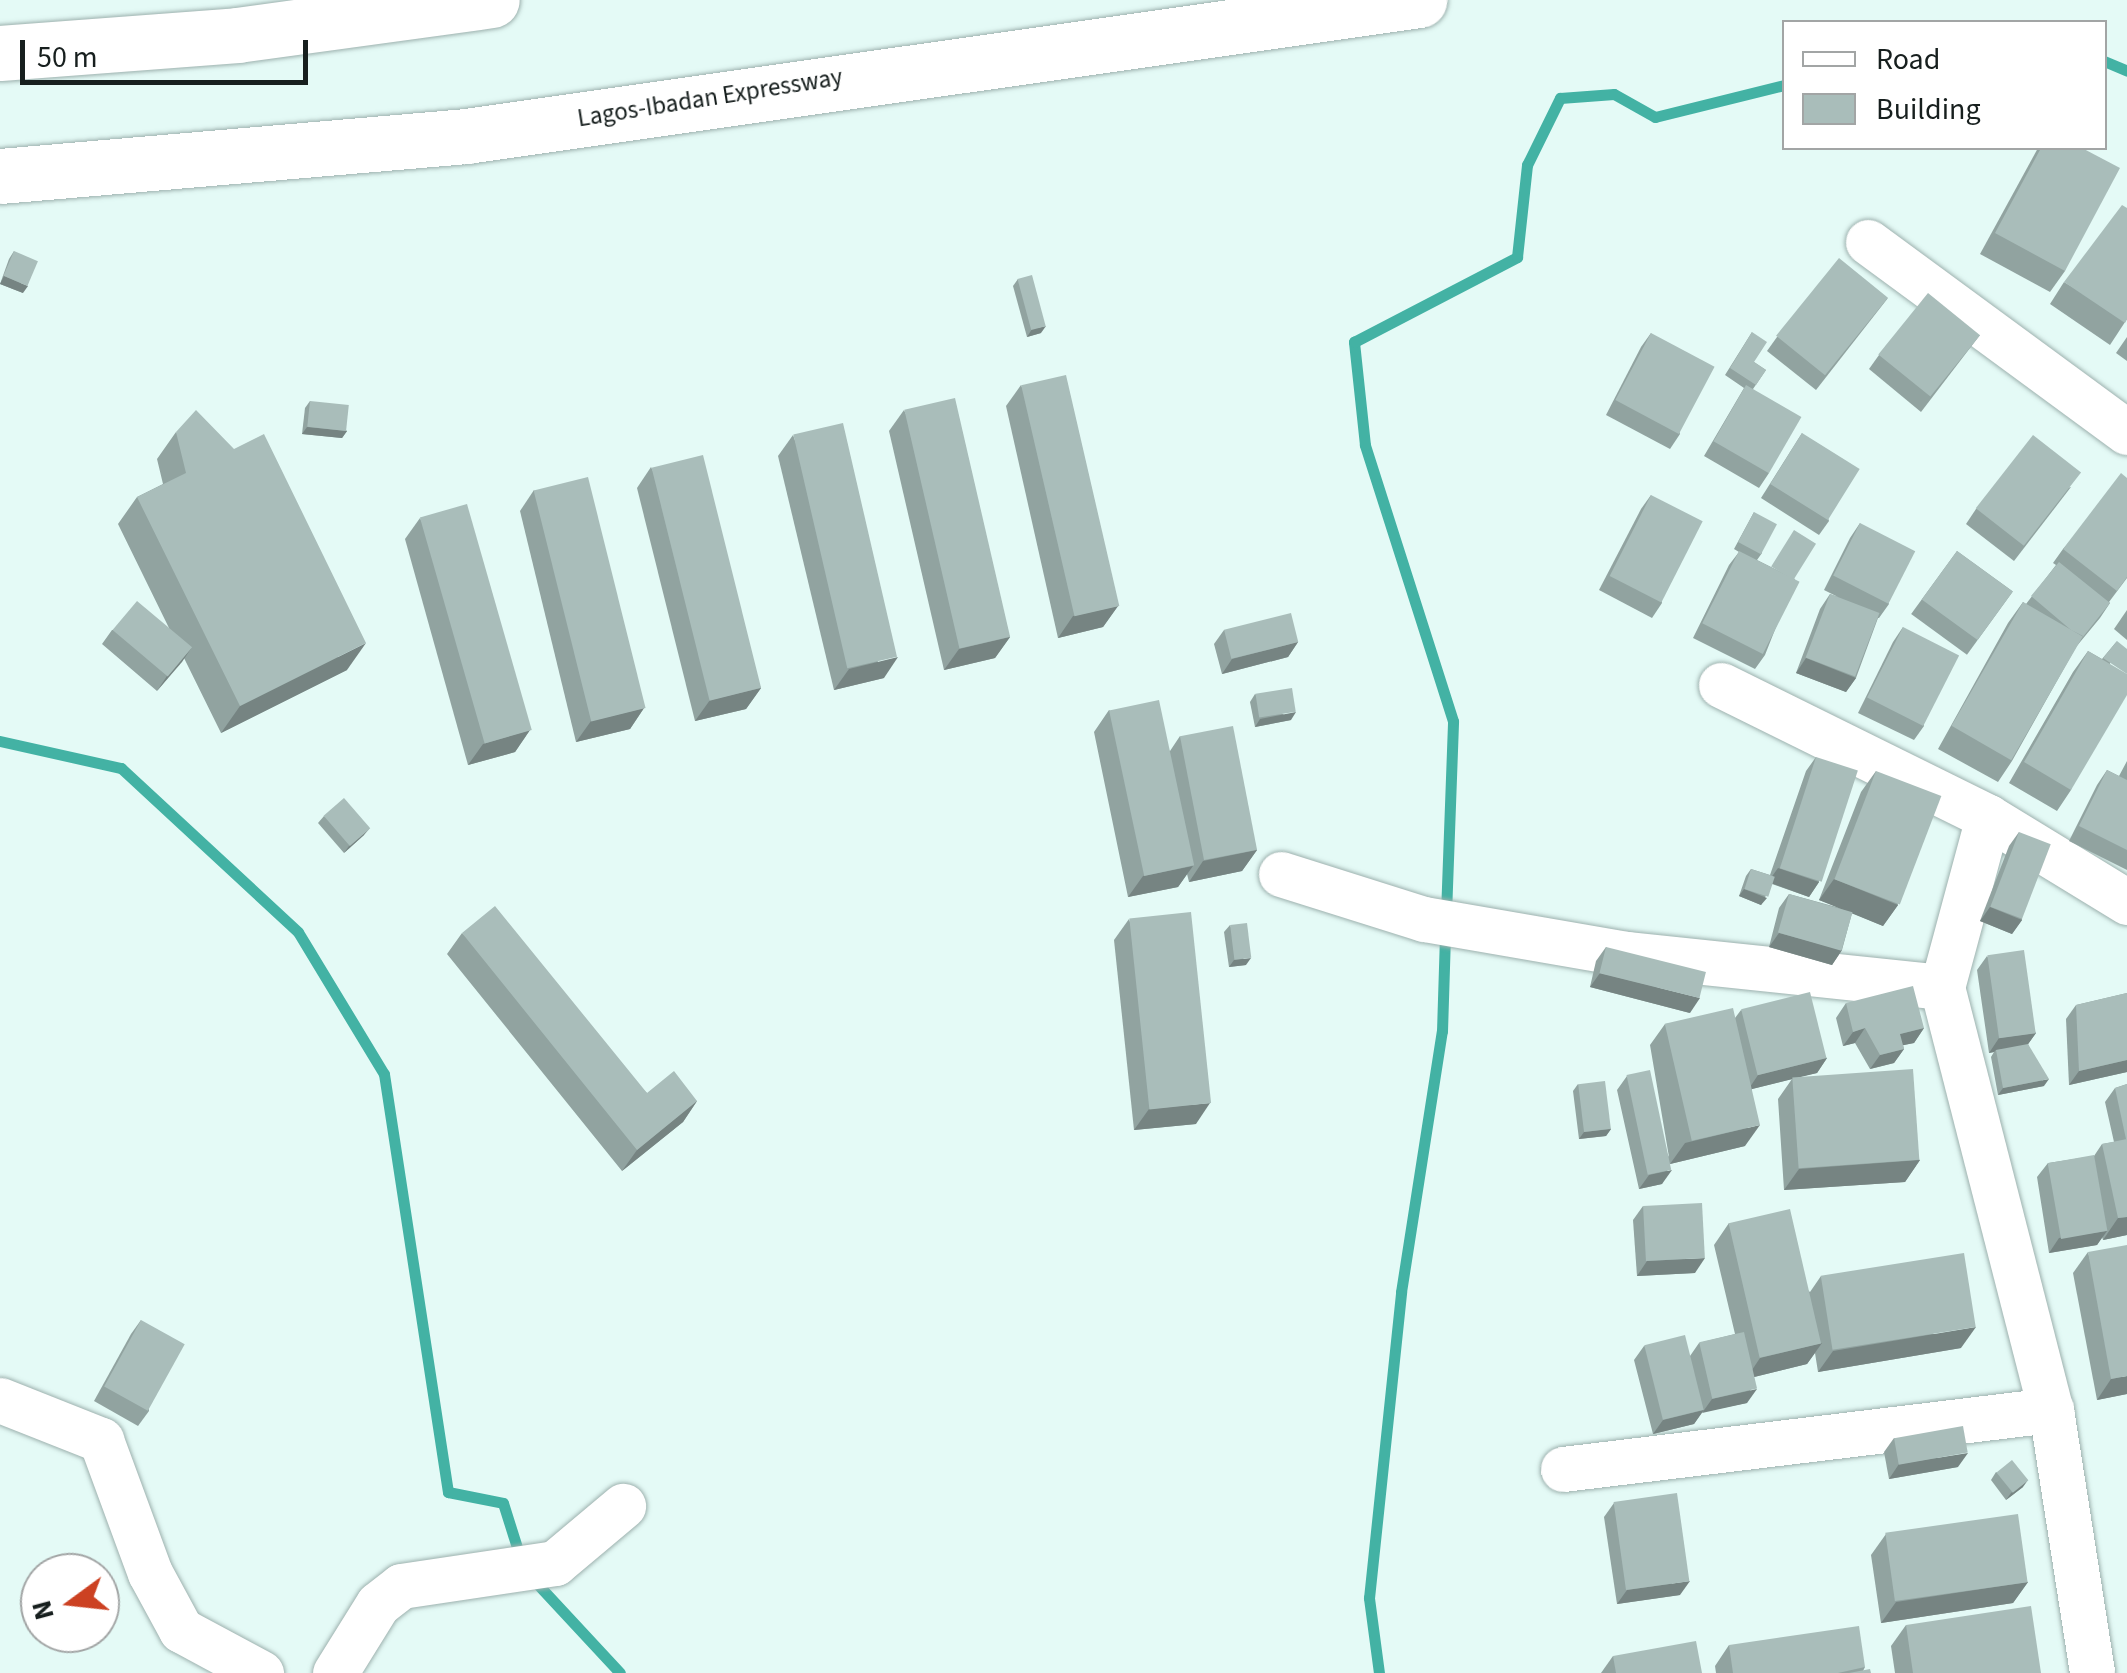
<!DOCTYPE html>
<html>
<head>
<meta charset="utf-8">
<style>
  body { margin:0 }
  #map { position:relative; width:2127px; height:1673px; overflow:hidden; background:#e4faf6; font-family:"Source Sans 3",sans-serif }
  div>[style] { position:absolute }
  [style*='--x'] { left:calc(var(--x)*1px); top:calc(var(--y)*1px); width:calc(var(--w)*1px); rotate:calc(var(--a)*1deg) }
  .stream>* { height:11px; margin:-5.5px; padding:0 5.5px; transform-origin:5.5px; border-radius:5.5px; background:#43b2a4 }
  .roads { filter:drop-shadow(0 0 2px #9db1ae) drop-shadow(0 0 2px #9db1ae) }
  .minor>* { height:45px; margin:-22.5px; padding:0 22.5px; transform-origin:22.5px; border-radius:22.5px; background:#fff }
  .motorway>* { height:55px; margin:-27.5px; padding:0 27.5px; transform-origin:27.5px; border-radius:27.5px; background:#fff }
  .wall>* { inset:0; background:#91a3a0; transform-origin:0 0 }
  .shaded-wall>* { inset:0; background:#768482 }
  .building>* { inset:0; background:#a9bdba; transform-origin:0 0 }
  span { translate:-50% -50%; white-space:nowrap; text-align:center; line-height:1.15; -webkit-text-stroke:8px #fff; paint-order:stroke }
  .street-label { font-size:25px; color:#171f1e }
  .legend { position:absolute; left:1782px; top:20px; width:325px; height:130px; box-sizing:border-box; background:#fff; border:2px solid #a2a5a5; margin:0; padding:12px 18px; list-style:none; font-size:30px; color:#171f1e }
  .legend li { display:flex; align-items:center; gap:20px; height:50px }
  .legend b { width:50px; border:2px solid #a2a5a5 }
  .north { position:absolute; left:20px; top:1553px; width:100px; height:100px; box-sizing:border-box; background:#fff; border:2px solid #a2a5a5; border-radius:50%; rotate:255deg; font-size:28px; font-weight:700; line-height:40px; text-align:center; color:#171f1e }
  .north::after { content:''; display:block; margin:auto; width:35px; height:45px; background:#cc4122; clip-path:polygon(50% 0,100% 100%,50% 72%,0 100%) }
  .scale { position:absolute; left:20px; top:40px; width:288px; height:45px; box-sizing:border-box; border:5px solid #171f1e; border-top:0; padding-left:12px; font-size:30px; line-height:35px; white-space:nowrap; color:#171f1e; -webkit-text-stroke:8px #fff; paint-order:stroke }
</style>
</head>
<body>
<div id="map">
  <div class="stream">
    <div style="--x:2104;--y:61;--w:25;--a:23"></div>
    <div style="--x:0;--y:741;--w:124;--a:12.6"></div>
    <div style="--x:121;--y:768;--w:241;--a:42.8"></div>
    <div style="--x:298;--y:932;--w:166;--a:58.8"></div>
    <div style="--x:384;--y:1074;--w:423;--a:81.3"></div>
    <div style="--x:448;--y:1492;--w:56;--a:11.3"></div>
    <div style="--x:503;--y:1503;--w:60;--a:72.5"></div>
    <div style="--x:1446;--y:914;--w:193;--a:-87.9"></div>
    <div style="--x:1453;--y:721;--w:290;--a:-107.7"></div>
    <div style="--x:1365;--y:445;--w:104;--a:-96.1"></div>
    <div style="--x:1354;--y:342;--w:184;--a:-27.5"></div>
    <div style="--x:1517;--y:257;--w:93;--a:-83.8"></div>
    <div style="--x:1527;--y:165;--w:75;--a:-63.8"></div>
    <div style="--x:1560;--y:98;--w:54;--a:-4.2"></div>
    <div style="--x:1614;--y:94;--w:47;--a:29.3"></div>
    <div style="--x:1655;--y:117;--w:133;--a:-13.9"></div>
    <div style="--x:530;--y:1576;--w:132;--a:47.1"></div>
    <div style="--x:1379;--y:1673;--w:76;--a:-97.6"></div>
    <div style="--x:1369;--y:1598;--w:308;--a:-84"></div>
    <div style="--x:1401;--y:1292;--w:264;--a:-81.1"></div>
    <div style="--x:1442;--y:1031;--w:98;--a:-88.2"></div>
  </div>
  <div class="roads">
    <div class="minor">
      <div style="--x:1868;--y:242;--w:321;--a:36.3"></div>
      <div style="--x:1721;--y:685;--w:298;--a:26.3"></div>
      <div style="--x:1988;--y:817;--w:163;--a:31.4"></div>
      <div style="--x:1988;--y:817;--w:176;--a:105.1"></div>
      <div style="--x:1942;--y:987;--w:437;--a:75.6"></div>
      <div style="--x:2051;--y:1410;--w:266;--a:81.1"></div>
      <div style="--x:1281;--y:874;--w:150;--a:17.5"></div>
      <div style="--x:1424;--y:919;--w:206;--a:9.8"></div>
      <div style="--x:1627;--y:954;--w:317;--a:6"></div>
      <div style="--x:0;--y:1400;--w:109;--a:21.6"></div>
      <div style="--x:101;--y:1440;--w:142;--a:69.8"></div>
      <div style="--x:150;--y:1573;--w:65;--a:61.5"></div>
      <div style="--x:181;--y:1630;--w:91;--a:28.3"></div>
      <div style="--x:1563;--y:1469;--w:492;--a:-6.9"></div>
      <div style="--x:335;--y:1673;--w:81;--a:-58.1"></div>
      <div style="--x:378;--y:1604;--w:29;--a:-38"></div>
      <div style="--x:401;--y:1586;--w:156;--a:-8.5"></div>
      <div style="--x:555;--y:1563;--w:89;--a:-40"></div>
    </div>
    <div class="motorway">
      <div style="--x:0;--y:53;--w:238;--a:-4.3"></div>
      <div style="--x:237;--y:35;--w:257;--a:-7.8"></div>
      <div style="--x:0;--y:176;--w:468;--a:-4.9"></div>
      <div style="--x:466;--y:136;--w:963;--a:-8.12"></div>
    </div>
  </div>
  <div class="wall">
    <div style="clip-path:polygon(2038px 148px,2082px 148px,2065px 271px,2050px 292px,1980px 254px)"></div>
    <div style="clip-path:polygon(14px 251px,23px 293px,0 284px,9px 259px)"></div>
    <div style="clip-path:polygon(1018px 279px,1041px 333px,1027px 337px,1013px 286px)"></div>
    <div style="clip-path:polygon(2064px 282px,2127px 319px,2110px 345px,2050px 304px)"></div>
    <div style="clip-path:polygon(1888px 298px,1816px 390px,1767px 351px,1777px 337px)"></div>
    <div style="clip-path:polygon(1752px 332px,1754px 362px,1766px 370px,1753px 389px,1769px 473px,1759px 488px,1704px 456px,1744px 388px,1725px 375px)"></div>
    <div style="clip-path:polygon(1651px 333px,1680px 434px,1670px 449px,1606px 415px,1641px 347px)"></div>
    <div style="clip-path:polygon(1980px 335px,1921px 412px,1869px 369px,1879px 355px)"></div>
    <div style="clip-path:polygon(2127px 337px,2127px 361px,2116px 353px)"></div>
    <div style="clip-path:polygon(1021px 385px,1118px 606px,1103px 627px,1058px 638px,1006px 406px)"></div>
    <div style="clip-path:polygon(310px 401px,347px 431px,342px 438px,302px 434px,305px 408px)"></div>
    <div style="clip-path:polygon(904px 410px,1010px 637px,995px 658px,944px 670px,889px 431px)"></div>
    <div style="clip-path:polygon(176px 432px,347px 670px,221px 733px,184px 658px,157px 691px,102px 644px,112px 630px,169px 628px,118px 524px,137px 497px,163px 484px,157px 459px)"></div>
    <div style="clip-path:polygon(1802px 433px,1829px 521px,1819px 535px,1761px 498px)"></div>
    <div style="clip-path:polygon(793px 435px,884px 678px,834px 690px,778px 456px)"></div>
    <div style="clip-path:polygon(651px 467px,761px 688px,746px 709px,695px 721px,637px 488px)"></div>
    <div style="clip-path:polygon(2127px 478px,2127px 578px,2109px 602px,2110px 603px,2100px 618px,2076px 647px,2012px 761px,1998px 782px,1938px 749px,2008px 623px,2023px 602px,2026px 604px,2056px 565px,2053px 563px,2063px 549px)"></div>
    <div style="clip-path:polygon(2071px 487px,2014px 561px,1966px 524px,1976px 509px)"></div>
    <div style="clip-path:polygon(534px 490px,644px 708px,630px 729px,576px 742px,520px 511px)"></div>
    <div style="clip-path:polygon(1651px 495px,1662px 603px,1652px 618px,1599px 590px,1641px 509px)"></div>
    <div style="clip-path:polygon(1754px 512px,1762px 553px,1757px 560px,1795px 579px,1765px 655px,1755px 669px,1693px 638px,1729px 565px,1739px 552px,1734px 549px)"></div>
    <div style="clip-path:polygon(420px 518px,530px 730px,515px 752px,468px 765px,405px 539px)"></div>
    <div style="clip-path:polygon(1860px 523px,1889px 604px,1879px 618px,1878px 618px,1856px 678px,1846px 692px,1796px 673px,1820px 609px,1830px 594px,1838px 597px,1824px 590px,1850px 538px)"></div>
    <div style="left:1957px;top:551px;width:69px;height:78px;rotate:36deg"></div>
    <div style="clip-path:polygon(2127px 610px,2127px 640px,2114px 629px)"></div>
    <div style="clip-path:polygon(1903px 627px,1924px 726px,1914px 740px,1858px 713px,1893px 642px)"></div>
    <div style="clip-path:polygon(1224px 630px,1298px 642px,1288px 657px,1222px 674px,1214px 644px)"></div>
    <div style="clip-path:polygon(2117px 641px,2071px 790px,2057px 811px,2009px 783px,2073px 672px,2088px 651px,2102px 659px)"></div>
    <div style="clip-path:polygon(1255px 694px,1291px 720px,1255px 727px,1250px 702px)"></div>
    <div style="clip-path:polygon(1109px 710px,1170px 751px,1180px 736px,1257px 850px,1242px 871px,1189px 882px,1187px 874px,1178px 887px,1128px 897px,1094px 732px)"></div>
    <div style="clip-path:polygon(1816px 757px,1819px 882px,1809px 897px,1772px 884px,1761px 905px,1739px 896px,1746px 876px,1751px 869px,1770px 875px,1806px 771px)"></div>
    <div style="clip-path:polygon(2127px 761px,2127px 870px,2069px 841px,2097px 785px,2107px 770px,2119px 776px)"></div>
    <div style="clip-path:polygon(1876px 771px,1898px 905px,1883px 926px,1852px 913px,1842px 950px,1832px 965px,1769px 947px,1779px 908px,1789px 894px,1840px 908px,1819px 900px,1861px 792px)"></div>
    <div style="clip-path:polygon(324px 816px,364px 835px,344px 853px,318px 823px)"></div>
    <div style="clip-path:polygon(2019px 832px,2022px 920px,2012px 934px,1980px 921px,2009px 846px)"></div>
    <div style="clip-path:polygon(1129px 919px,1196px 1124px,1134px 1130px,1114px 940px)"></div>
    <div style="clip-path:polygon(1230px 925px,1246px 965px,1229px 967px,1224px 932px)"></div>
    <div style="clip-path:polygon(462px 933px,647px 1093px,697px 1101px,683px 1122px,622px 1171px,447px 954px)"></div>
    <div style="clip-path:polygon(1606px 947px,1690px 1013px,1590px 987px,1596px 961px)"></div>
    <div style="clip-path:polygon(1987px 956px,2036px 1033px,2028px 1044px,2044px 1086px,1998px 1095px,1991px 1057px,1994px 1052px,1989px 1053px,1977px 970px)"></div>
    <div style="clip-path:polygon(2127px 993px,2127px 1072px,2069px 1085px,2066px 1019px,2076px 1005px)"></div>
    <div style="clip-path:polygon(1846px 1003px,1924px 1028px,1914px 1043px,1903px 1045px,1904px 1049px,1894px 1063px,1870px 1069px,1855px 1043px,1843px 1046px,1836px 1018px)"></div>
    <div style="clip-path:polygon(1741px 1010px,1827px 1058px,1817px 1073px,1798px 1077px,1920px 1160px,1905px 1182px,1784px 1190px,1778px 1099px,1792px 1079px,1752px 1089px,1745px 1146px,1670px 1164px,1662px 1184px,1639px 1189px,1617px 1090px,1627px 1076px,1669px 1157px,1650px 1045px,1665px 1024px,1735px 1018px)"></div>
    <div style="clip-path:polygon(1578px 1084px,1611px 1129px,1606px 1136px,1579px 1139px,1573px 1091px)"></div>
    <div style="clip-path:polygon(2127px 1084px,2127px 1235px,2103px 1240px,2102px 1237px,2097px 1245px,2049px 1253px,2037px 1177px,2048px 1163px,2094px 1156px,2102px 1144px,2114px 1142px,2105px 1102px,2115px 1088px)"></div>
    <div style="clip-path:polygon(1643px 1206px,1695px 1273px,1637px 1276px,1633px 1220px)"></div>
    <div style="clip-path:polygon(1729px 1223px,1810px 1292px,1821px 1276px,1961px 1348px,1818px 1372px,1815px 1353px,1807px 1364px,1754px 1377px,1747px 1403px,1702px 1412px,1694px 1424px,1653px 1434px,1634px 1360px,1644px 1346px,1690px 1356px,1699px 1343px,1735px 1334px,1714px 1245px)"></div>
    <div style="clip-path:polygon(2088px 1252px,2127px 1394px,2097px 1400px,2073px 1273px)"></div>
    <div style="clip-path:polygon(141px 1320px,149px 1411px,138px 1426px,94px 1401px,131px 1334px)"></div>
    <div style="clip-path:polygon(1894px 1438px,1958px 1467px,1889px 1479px,1884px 1452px)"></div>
    <div style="clip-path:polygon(1996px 1472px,2023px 1487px,2006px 1500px,1991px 1480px)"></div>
    <div style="clip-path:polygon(1614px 1503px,1680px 1595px,1617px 1604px,1604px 1517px)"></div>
    <div style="clip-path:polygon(1886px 1534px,2028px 1582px,2013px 1603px,1881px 1623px,1871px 1555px)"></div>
    <div style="clip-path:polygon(1906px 1625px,2041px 1673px,1895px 1673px,1891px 1646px)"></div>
    <div style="clip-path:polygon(1729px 1645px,1865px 1667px,1863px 1671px,1871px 1673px,1716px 1673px,1715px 1666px)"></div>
    <div style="clip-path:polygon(1613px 1656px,1702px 1673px,1601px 1673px)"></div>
  </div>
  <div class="shaded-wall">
    <div style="clip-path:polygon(4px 276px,28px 286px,23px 293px,0 284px)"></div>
    <div style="clip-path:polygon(1046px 326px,1041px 333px,1027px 337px,1032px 329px)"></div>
    <div style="clip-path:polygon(307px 427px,347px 431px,342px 438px,302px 434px)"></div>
    <div style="clip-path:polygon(1118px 606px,1103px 627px,1058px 638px,1073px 616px)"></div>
    <div style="clip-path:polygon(1010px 637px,995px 658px,944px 670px,959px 649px)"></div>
    <div style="clip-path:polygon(1298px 642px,1288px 657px,1222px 674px,1232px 659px)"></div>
    <div style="clip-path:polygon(366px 643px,347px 670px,221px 733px,240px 706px)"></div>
    <div style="clip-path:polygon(192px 647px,182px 662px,157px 691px,167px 676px)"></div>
    <div style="clip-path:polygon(898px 657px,884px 678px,834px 690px,849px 669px)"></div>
    <div style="clip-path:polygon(1806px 658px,1856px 678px,1846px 692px,1796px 673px)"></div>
    <div style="clip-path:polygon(761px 688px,746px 709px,695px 721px,710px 700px)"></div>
    <div style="clip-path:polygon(644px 708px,630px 729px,576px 742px,591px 721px)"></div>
    <div style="clip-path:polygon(1296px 712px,1291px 720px,1255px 727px,1260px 719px)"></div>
    <div style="clip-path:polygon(530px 730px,515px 752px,468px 765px,483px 744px)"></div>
    <div style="clip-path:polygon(370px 828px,364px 835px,344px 853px,349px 846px)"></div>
    <div style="clip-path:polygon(1257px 850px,1242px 871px,1189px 882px,1203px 861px)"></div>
    <div style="clip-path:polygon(1193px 866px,1178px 887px,1128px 897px,1143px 876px)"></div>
    <div style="clip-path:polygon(1778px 868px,1819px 882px,1809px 897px,1768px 882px)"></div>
    <div style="clip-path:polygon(1834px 879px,1898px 905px,1883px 926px,1819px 900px)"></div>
    <div style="clip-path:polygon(1744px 889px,1767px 898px,1761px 905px,1739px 896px)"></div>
    <div style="clip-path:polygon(1990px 907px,2022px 920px,2012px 934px,1980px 921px)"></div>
    <div style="clip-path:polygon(1779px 933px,1842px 950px,1832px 965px,1769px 947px)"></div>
    <div style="clip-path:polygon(1251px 958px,1246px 965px,1229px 967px,1234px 960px)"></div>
    <div style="clip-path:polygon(1600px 973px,1700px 998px,1690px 1013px,1590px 987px)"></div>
    <div style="clip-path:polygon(1865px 1028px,1855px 1043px,1843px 1046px,1853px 1032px)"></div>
    <div style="clip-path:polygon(1924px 1028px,1914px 1043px,1890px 1048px,1900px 1034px)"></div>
    <div style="clip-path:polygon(2036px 1033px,2026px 1047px,1996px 1050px,1994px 1052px,1989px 1053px,1999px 1038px)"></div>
    <div style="clip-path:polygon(1904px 1049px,1894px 1063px,1870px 1069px,1880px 1055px)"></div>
    <div style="clip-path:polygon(1827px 1058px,1817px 1073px,1748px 1090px,1758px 1075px)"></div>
    <div style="clip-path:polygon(2127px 1060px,2127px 1072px,2069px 1085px,2079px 1071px)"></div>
    <div style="clip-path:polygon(2049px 1079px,2044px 1086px,1998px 1095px,2003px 1088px)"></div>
    <div style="clip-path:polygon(697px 1101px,683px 1122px,622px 1171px,637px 1150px)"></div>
    <div style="clip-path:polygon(1210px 1103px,1196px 1124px,1134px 1130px,1149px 1109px)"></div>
    <div style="clip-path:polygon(1760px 1125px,1745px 1146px,1670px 1164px,1685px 1143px)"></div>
    <div style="clip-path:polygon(1611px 1129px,1606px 1136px,1579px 1139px,1584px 1132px)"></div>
    <div style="clip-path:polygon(1920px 1160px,1905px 1182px,1784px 1190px,1799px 1169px)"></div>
    <div style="clip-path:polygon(1672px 1170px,1662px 1184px,1639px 1189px,1649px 1175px)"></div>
    <div style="clip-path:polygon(2127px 1217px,2127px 1235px,2103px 1240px,2118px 1218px)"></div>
    <div style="clip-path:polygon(2107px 1231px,2097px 1245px,2049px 1253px,2059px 1238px)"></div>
    <div style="clip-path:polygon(1705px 1258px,1695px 1273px,1637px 1276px,1647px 1261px)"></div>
    <div style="clip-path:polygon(1976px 1327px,1961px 1348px,1818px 1372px,1833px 1351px)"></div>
    <div style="clip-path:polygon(1822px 1343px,1807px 1364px,1746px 1379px,1760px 1358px)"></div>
    <div style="clip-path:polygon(2127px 1376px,2127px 1394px,2097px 1400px,2111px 1379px)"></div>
    <div style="clip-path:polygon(1757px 1389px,1747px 1403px,1702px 1413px,1712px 1399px)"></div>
    <div style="clip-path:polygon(1704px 1410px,1694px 1424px,1653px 1434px,1663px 1420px)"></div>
    <div style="clip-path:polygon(1968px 1453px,1958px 1467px,1889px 1479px,1899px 1464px)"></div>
    <div style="clip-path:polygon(2028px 1480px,2023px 1487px,2006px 1500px,2011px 1493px)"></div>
    <div style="clip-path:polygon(1690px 1581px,1680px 1595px,1617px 1604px,1627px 1590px)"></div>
    <div style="clip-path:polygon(2028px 1582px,2013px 1603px,1881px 1623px,1896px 1602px)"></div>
  </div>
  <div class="building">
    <div style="clip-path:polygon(2041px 148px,2082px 148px,2120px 168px,2065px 271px,1995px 233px)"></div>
    <div style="clip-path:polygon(2122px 205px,2127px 208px,2127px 319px,2125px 323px,2064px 282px)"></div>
    <div style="left:14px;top:251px;width:26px;height:27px;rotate:23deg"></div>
    <div style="left:1839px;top:258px;width:63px;height:100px;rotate:39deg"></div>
    <div style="left:1032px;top:275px;width:53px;height:15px;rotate:75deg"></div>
    <div style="left:1928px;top:293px;width:67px;height:79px;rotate:39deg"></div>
    <div style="clip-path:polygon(1752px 332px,1767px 342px,1754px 362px,1766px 370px,1756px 385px,1730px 368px)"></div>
    <div style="left:1651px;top:333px;width:72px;height:76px;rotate:28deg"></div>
    <div style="left:1066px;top:375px;width:237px;height:46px;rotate:77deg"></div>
    <div style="left:1746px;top:385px;width:64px;height:65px;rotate:30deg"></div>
    <div style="left:955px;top:398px;width:245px;height:52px;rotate:77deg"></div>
    <div style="left:310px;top:401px;width:39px;height:26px;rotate:6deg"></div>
    <div style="clip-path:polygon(196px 410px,234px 449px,264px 434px,366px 643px,240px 706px,137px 497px,186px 473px,176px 432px)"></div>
    <div style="left:843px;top:423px;width:240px;height:51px;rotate:77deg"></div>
    <div style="left:1802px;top:433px;width:68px;height:60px;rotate:32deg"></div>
    <div style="left:2033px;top:435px;width:61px;height:93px;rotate:38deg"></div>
    <div style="left:703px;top:455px;width:240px;height:53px;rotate:76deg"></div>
    <div style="clip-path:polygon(2121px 473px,2127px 478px,2127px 577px,2117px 591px,2063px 549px)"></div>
    <div style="left:588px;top:477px;width:238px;height:56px;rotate:76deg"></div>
    <div style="left:1651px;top:495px;width:58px;height:91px;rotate:27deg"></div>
    <div style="left:467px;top:504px;width:235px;height:49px;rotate:74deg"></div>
    <div style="left:1754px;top:512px;width:26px;height:34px;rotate:28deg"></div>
    <div style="left:1860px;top:523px;width:62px;height:59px;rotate:27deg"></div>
    <div style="left:1794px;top:530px;width:26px;height:43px;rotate:32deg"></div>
    <div style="left:1739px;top:551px;width:68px;height:81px;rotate:27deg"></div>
    <div style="left:1957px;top:551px;width:69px;height:60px;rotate:36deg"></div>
    <div style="clip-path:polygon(2059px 562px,2110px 603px,2082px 638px,2083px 636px,2071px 630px,2031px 596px)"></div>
    <div style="left:1830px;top:594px;width:53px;height:68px;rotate:21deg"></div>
    <div style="left:137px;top:601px;width:72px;height:38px;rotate:40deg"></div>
    <div style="left:2023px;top:602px;width:69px;height:143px;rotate:30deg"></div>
    <div style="left:1291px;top:613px;width:30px;height:69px;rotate:76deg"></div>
    <div style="left:1903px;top:627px;width:63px;height:79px;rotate:27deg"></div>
    <div style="clip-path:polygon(2117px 641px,2127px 649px,2127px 674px,2103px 658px)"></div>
    <div style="clip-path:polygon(2088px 651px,2127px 674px,2127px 695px,2071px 790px,2024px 762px)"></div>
    <div style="left:1292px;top:688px;width:24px;height:37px;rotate:81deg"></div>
    <div style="left:1159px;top:700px;width:169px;height:51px;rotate:78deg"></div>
    <div style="left:1233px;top:726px;width:126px;height:54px;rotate:79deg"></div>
    <div style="left:1816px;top:757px;width:44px;height:117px;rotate:18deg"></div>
    <div style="clip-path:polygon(2107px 770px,2127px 780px,2127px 850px,2079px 826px)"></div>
    <div style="left:1876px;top:771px;width:70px;height:116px;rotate:21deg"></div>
    <div style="left:344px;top:798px;width:40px;height:27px;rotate:49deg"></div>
    <div style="left:2019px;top:832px;width:34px;height:80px;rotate:21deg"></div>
    <div style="left:1751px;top:869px;width:25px;height:21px;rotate:18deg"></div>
    <div style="left:1789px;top:894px;width:66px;height:40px;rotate:16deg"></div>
    <div style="clip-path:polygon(495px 906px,647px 1093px,674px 1071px,697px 1101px,637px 1150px,462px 933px)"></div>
    <div style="left:1191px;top:912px;width:192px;height:62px;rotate:84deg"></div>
    <div style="left:1247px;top:923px;width:35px;height:17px;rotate:83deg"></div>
    <div style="left:1606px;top:947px;width:103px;height:27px;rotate:14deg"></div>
    <div style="left:2024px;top:950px;width:84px;height:37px;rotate:82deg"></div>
    <div style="clip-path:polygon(1913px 986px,1924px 1028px,1900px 1034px,1904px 1049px,1880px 1055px,1865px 1028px,1853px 1032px,1846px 1003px)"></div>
    <div style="left:1810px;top:992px;width:68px;height:71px;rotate:76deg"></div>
    <div style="clip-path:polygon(2127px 993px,2127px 1060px,2079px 1071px,2076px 1005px)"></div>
    <div style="left:1733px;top:1008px;width:120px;height:70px;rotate:77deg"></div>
    <div style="clip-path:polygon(2028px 1044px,2049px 1079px,2003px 1088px,1996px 1050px)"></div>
    <div style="left:1913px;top:1069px;width:91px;height:121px;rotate:86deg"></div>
    <div style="left:1650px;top:1070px;width:102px;height:24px;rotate:78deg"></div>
    <div style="left:1605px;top:1081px;width:48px;height:27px;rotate:83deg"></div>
    <div style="clip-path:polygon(2127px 1084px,2127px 1139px,2126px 1139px,2115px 1088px)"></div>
    <div style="clip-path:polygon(2127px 1139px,2127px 1217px,2118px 1218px,2102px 1144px)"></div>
    <div style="left:2094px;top:1155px;width:77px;height:47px;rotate:80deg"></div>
    <div style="left:1702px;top:1203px;width:55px;height:59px;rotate:87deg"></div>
    <div style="left:1790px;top:1209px;width:138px;height:63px;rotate:77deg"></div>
    <div style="clip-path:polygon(2127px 1245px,2127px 1376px,2111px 1379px,2088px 1252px)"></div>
    <div style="left:1964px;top:1253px;width:75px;height:145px;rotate:81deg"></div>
    <div style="left:141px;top:1320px;width:50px;height:76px;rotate:29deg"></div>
    <div style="left:1744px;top:1332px;width:58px;height:46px;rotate:77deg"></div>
    <div style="left:1685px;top:1335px;width:77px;height:42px;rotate:76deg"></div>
    <div style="left:1963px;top:1426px;width:27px;height:70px;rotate:80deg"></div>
    <div style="left:2012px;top:1460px;width:26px;height:20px;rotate:51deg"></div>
    <div style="left:1677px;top:1493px;width:89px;height:64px;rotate:82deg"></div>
    <div style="left:2018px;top:1514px;width:69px;height:134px;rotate:82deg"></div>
    <div style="clip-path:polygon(2031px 1606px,2041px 1673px,1913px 1673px,1906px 1625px)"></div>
    <div style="clip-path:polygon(1859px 1626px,1865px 1667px,1838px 1673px,1733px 1673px,1729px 1645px)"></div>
    <div style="clip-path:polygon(1696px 1641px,1702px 1673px,1616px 1673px,1613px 1656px)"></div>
    <div style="clip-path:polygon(1870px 1669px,1871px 1673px,1849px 1673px)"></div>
  </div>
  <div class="street-label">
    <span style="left:710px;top:98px;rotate:-9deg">Lagos-Ibadan Expressway</span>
  </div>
  <ul class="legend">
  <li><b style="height:12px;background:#fff"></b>Road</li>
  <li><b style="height:28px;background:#a9bdba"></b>Building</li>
  </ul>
  <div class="north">N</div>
  <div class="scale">50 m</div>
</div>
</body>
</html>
